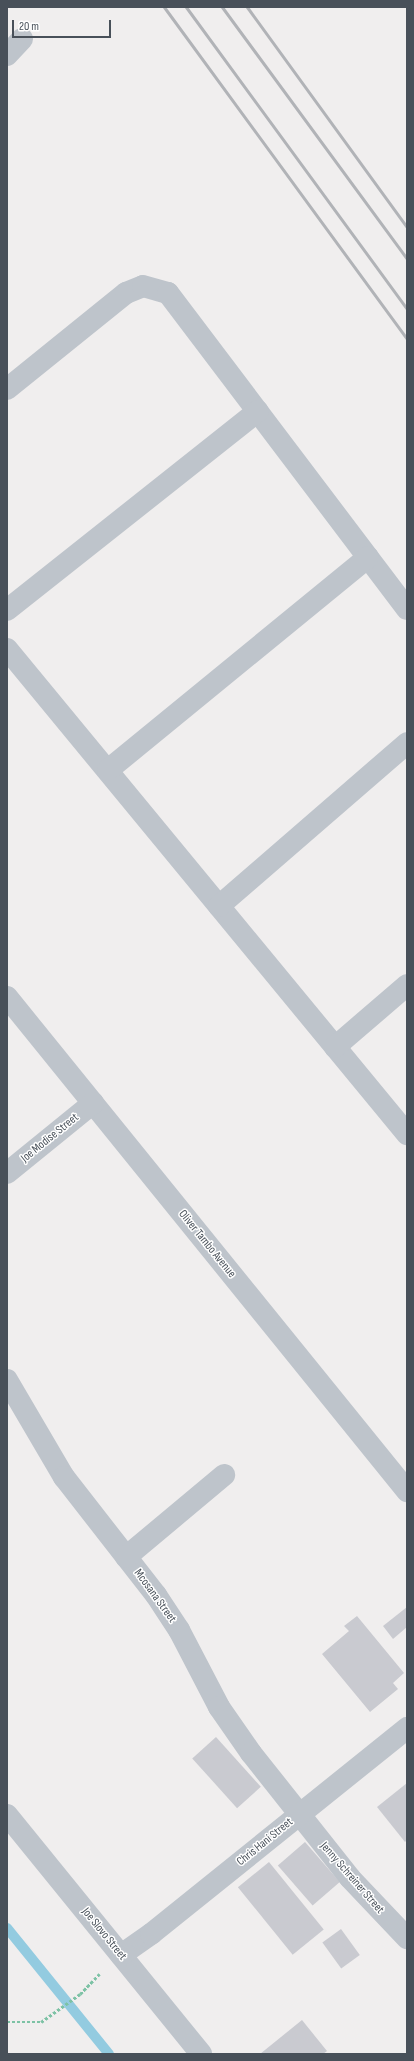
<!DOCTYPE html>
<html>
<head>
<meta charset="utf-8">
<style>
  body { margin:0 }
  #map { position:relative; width:414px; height:2061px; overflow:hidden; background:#f0eeee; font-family:"Sofia Sans Condensed",sans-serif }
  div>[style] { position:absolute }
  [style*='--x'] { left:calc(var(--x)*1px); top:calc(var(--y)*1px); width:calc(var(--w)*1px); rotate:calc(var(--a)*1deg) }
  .stream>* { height:10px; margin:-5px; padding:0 5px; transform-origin:5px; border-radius:5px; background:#93cbe0 }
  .building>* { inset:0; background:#c9cad0; transform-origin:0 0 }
  .path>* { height:2.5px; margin-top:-1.25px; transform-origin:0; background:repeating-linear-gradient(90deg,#7dc2a5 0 3px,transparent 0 5px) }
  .minor>* { height:22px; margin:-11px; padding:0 11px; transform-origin:11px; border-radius:11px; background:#bec4cb }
  .rail>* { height:3px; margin:-1.5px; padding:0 1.5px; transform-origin:1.5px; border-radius:1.5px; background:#b1b3b7 }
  span { translate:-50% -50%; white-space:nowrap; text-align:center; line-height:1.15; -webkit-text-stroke:3px #fff; paint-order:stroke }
  .street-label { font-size:12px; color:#485059 }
  .frame { position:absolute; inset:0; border:8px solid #485059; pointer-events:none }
  .scale { position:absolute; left:12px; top:20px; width:99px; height:18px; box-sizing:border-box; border:2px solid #485059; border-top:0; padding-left:5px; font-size:12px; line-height:14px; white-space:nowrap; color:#485059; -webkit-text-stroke:3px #fff; paint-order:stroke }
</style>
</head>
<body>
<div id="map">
  <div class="stream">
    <div style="--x:7;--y:1928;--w:162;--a:51"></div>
  </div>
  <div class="building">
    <div style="clip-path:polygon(407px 1607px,407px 1627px,393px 1639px,383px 1626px)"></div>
    <div style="clip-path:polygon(357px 1616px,404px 1673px,393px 1683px,398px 1689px,370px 1712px,322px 1654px,349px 1631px,344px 1626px)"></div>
    <div style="left:216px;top:1737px;width:67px;height:32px;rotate:48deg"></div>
    <div style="clip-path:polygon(407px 1783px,407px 1840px,405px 1842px,377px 1807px)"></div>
    <div style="left:305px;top:1842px;width:53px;height:36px;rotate:49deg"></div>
    <div style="left:269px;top:1862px;width:87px;height:40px;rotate:51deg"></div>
    <div style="left:341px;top:1929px;width:32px;height:23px;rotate:54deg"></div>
    <div style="clip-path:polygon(302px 2020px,327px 2051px,323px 2054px,260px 2054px)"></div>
  </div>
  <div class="path">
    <div style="--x:7;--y:2022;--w:34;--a:0"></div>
    <div style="--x:41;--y:2022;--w:48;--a:-35.7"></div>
    <div style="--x:80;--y:1994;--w:28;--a:-46"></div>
  </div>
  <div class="minor">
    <div style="--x:7;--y:55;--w:22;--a:-47"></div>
    <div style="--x:7;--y:389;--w:153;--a:-38.9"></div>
    <div style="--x:126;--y:293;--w:18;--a:-22"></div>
    <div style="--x:143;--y:286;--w:26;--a:16"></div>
    <div style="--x:168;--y:293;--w:396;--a:52.9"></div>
    <div style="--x:7;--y:610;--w:320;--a:-38.4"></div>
    <div style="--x:7;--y:649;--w:629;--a:50.49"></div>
    <div style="--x:108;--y:770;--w:336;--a:-39.3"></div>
    <div style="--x:219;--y:906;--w:249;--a:-40.9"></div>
    <div style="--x:7;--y:997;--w:636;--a:51"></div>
    <div style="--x:335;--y:1047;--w:95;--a:-40.7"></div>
    <div style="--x:7;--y:1173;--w:111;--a:-39.1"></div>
    <div style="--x:7;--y:1380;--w:113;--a:59.6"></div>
    <div style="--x:64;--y:1477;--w:150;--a:52.1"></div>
    <div style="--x:156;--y:1595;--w:42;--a:56.7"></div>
    <div style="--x:179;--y:1630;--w:87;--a:62.5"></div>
    <div style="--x:219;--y:1707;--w:56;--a:55.2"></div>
    <div style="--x:251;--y:1753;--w:159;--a:51.6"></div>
    <div style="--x:350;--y:1878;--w:83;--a:46.5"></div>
    <div style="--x:126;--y:1557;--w:128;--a:-39.9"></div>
    <div style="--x:7;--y:1815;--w:308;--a:50.9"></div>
    <div style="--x:121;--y:1955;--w:37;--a:-35"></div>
    <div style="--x:151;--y:1934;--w:329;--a:-38.8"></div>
  </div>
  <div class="rail">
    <div style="--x:164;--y:7;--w:411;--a:53.8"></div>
    <div style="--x:186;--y:7;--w:374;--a:53.8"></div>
    <div style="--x:222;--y:7;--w:313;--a:53.7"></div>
    <div style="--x:247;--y:7;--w:272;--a:54"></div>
  </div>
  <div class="street-label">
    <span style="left:50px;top:1138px;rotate:-39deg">Joe Modise Street</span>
    <span style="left:207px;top:1244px;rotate:51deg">Oliver Tambo Avenue</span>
    <span style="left:155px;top:1596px;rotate:54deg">Mcosana Street</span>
    <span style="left:265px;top:1842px;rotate:-39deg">Chris Hani Street</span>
    <span style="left:352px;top:1878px;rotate:49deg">Jenny Schreiner Street</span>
    <span style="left:104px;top:1934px;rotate:51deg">Joe Slovo Street</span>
  </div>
  <div class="frame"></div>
  <div class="scale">20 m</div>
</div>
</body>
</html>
